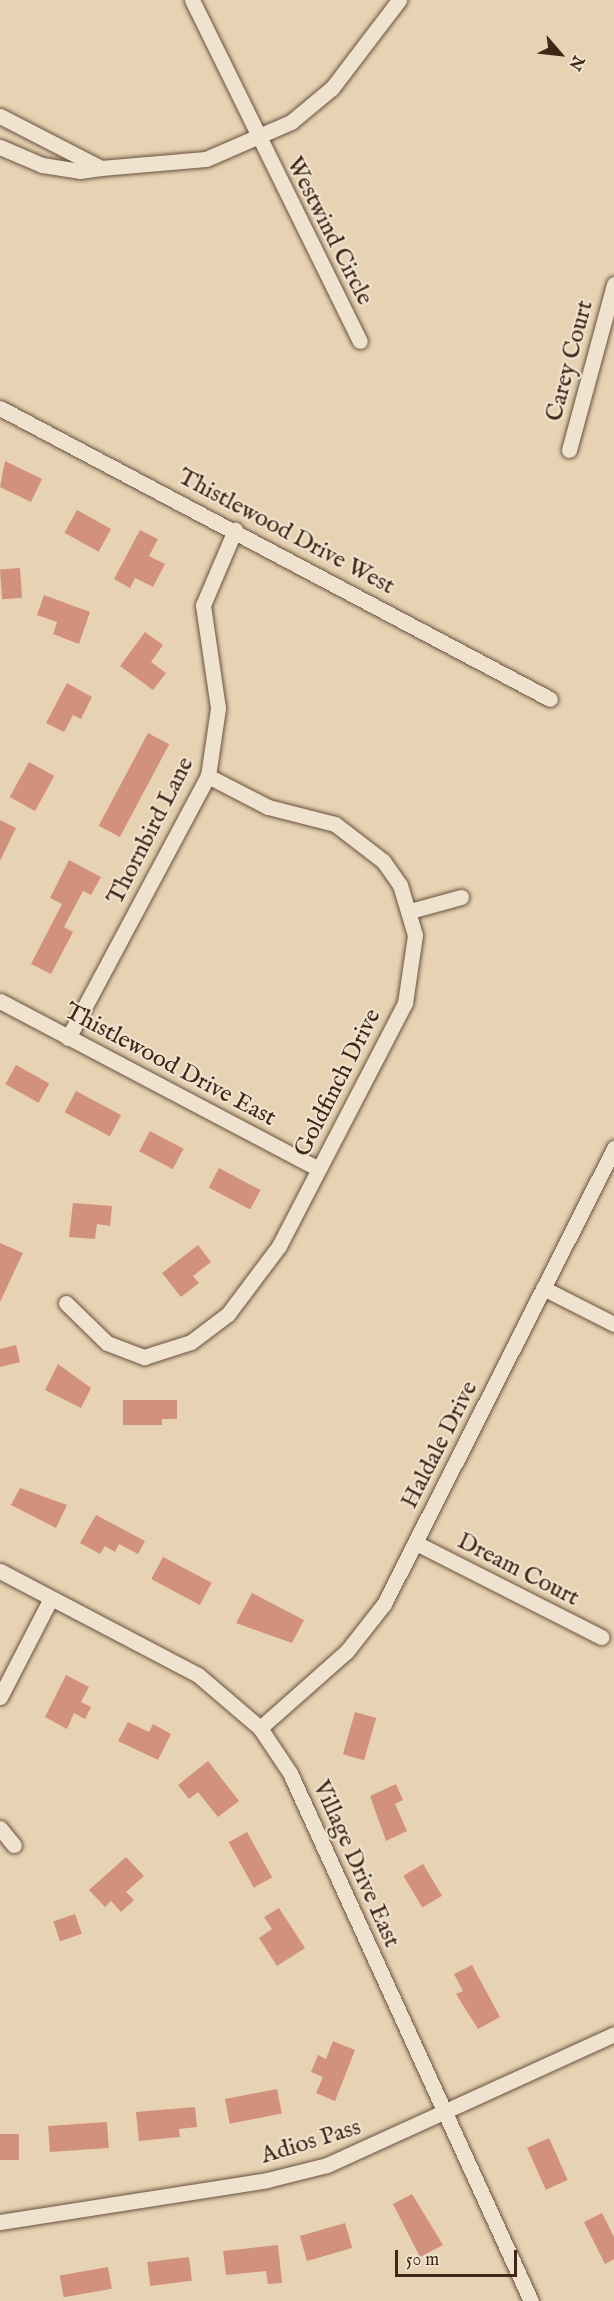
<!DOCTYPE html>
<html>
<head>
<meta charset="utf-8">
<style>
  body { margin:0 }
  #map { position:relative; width:614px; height:2301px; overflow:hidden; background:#e7d3b3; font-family:"IM FELL English",serif }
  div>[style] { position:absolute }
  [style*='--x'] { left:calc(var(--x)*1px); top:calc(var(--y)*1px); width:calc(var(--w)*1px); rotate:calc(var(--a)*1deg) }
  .building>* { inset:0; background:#d2917c; transform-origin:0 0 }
  .roads { filter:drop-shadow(0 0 2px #69513f) drop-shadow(0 0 2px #69513f) }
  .street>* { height:15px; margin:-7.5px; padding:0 7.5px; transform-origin:7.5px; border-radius:7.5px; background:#efe2ce }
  span { translate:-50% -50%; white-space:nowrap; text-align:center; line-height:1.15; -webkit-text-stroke:4.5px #efe2ce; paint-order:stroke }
  .street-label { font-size:24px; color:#3f2618 }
  .north { position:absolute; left:530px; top:24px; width:60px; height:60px; -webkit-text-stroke:4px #efe2ce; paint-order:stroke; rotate:118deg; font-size:16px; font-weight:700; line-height:24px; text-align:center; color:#3f2618 }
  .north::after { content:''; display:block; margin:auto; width:21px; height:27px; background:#3f2618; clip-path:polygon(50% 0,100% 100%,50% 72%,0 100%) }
  .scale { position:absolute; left:395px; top:2250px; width:122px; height:27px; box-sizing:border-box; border:3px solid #3f2618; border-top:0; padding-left:8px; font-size:18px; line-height:21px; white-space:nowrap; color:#3f2618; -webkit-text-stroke:4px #efe2ce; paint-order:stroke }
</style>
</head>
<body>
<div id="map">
  <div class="building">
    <div style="clip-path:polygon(5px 461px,42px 479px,31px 502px,0 487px)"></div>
    <div style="left:77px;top:510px;width:39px;height:26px;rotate:29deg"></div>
    <div style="clip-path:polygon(140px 530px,158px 539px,149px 556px,165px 564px,153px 587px,135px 578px,130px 588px,114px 579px)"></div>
    <div style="left:20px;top:568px;width:30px;height:20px;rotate:86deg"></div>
    <div style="clip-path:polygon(44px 595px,90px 612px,79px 644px,53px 634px,57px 622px,37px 615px)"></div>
    <div style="clip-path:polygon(145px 632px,163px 645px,151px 662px,166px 673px,153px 690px,120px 666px)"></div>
    <div style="clip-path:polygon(67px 683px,92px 697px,81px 719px,73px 715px,64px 732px,46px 723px)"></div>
    <div style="left:148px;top:733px;width:24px;height:105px;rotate:28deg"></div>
    <div style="left:29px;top:762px;width:29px;height:40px;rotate:29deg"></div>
    <div style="clip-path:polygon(0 820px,16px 828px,0 861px)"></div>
    <div style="clip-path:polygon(69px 860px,101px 877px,91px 895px,83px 891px,64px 927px,73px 932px,51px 974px,31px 964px,62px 904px,50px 898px)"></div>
    <div style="left:16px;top:1065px;width:38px;height:22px;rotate:29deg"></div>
    <div style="left:76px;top:1091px;width:51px;height:24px;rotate:28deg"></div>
    <div style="left:150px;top:1131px;width:38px;height:23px;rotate:28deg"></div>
    <div style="left:219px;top:1168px;width:47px;height:22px;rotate:28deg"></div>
    <div style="clip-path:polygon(73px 1203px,112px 1206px,110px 1226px,97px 1224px,95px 1239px,69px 1237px)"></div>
    <div style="clip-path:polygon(0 1243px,23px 1253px,0 1302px)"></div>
    <div style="clip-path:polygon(198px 1245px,211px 1262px,193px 1276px,199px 1283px,181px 1297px,162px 1273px)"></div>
    <div style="clip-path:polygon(16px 1345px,20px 1362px,0 1367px,0 1349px)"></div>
    <div style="clip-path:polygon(58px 1364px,91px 1388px,81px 1408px,45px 1390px)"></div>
    <div style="clip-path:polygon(123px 1400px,177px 1400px,177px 1419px,162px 1419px,162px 1425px,123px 1425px)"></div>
    <div style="clip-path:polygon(20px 1488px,67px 1505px,56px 1528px,11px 1505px)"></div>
    <div style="clip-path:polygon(96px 1515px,145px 1541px,138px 1554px,119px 1544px,115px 1552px,105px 1546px,100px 1554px,80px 1543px)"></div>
    <div style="left:163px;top:1557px;width:55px;height:25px;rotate:28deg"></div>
    <div style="clip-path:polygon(252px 1593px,304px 1620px,292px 1643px,236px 1623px)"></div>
    <div style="clip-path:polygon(66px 1675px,89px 1687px,81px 1702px,91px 1707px,85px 1719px,74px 1713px,67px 1729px,45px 1717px)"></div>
    <div style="left:355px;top:1712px;width:22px;height:44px;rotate:16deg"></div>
    <div style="clip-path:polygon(128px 1722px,149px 1732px,153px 1724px,171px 1734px,158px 1760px,118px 1741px)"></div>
    <div style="clip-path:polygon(208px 1761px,239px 1801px,218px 1817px,198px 1792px,189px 1799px,178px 1785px)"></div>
    <div style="clip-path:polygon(396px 1784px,403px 1800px,395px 1804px,407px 1831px,386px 1841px,370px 1796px)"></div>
    <div style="left:247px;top:1832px;width:52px;height:21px;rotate:61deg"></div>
    <div style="clip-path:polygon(126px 1857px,144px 1876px,126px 1892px,134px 1900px,121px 1912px,111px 1901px,105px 1907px,89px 1890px)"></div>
    <div style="left:423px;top:1864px;width:37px;height:23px;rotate:59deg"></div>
    <div style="clip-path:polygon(279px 1908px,305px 1948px,277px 1966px,259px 1938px,272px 1929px,264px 1917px)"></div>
    <div style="left:75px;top:1914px;width:21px;height:23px;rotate:71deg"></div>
    <div style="clip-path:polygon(472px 1965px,500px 2017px,478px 2029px,456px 1994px,463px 1991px,454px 1974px)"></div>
    <div style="clip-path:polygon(333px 2041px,355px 2050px,335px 2101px,316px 2093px,323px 2077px,311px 2072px,318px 2055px,326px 2059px)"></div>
    <div style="left:277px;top:2089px;width:25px;height:53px;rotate:79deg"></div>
    <div style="clip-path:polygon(195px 2107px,197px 2127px,179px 2129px,180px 2137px,139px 2141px,136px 2112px)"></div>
    <div style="left:107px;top:2122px;width:26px;height:59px;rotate:86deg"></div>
    <div style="left:19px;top:2134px;width:26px;height:19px;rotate:90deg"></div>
    <div style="left:549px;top:2138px;width:46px;height:24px;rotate:66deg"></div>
    <div style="clip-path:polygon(412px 2194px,443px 2245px,420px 2257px,393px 2204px)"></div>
    <div style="clip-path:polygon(602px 2213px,614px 2237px,614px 2259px,605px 2264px,584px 2222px)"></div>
    <div style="left:345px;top:2223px;width:26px;height:47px;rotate:74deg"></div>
    <div style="clip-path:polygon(278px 2245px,282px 2283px,268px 2284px,266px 2271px,226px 2275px,223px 2251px)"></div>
    <div style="left:189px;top:2257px;width:24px;height:42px;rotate:83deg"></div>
    <div style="left:108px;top:2267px;width:22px;height:49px;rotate:80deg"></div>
  </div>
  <div class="roads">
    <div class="street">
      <div style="--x:192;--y:0;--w:380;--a:63.8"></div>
      <div style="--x:0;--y:116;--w:114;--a:27.2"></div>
      <div style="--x:101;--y:168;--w:105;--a:-4.9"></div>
      <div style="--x:206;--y:159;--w:93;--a:-23.5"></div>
      <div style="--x:291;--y:122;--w:53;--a:-39.7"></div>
      <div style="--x:332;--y:88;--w:111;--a:-52.7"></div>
      <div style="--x:0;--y:147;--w:46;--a:23.2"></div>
      <div style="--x:42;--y:165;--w:38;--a:9"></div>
      <div style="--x:80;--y:171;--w:21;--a:-8"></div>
      <div style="--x:0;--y:408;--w:622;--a:27.88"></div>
      <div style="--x:569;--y:450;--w:172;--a:-74.8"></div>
      <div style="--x:410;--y:911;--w:53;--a:-15.4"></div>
      <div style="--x:0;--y:1001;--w:360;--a:27.8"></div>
      <div style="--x:68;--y:1038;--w:297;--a:-61.9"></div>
      <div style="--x:208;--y:776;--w:69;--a:-81.6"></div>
      <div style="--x:218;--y:708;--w:104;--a:-98.3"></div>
      <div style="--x:203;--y:605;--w:82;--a:-66.9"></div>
      <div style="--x:543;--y:1288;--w:80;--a:26.9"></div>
      <div style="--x:66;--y:1303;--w:57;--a:44.3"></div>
      <div style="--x:107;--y:1343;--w:40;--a:21"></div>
      <div style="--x:144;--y:1357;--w:49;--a:-17.7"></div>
      <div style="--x:191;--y:1342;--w:46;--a:-37.1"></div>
      <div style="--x:228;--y:1314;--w:85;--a:-53.1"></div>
      <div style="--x:279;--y:1246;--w:274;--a:-62.6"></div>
      <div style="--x:405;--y:1003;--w:69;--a:-81.6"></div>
      <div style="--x:415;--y:935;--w:52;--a:-106.7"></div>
      <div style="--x:400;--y:885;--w:29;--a:-125"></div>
      <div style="--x:383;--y:861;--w:61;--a:-142.4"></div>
      <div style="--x:335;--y:824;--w:69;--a:-165.8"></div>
      <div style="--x:268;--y:807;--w:68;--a:-152.7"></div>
      <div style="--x:416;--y:1543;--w:208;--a:26.9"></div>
      <div style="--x:0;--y:1571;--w:224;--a:27.7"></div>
      <div style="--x:198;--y:1675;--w:82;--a:40.5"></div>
      <div style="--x:260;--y:1728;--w:54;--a:56.3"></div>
      <div style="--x:290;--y:1773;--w:580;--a:65.47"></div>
      <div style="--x:0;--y:1697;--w:111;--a:-62.7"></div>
      <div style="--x:260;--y:1728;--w:116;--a:-41.5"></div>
      <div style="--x:347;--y:1651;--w:60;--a:-51.8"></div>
      <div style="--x:384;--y:1604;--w:511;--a:-63.23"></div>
      <div style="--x:0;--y:1828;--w:22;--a:51"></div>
      <div style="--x:0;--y:2222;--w:270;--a:-8.9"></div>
      <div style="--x:267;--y:2180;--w:62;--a:-14"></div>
      <div style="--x:327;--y:2165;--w:315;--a:-24.5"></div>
    </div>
  </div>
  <div class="street-label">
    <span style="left:329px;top:231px;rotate:63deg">Westwind Circle</span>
    <span style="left:570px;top:361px;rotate:-75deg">Carey Court</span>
    <span style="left:286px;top:532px;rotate:28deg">Thistlewood Drive West</span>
    <span style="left:151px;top:831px;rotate:-63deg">Thornbird Lane</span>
    <span style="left:170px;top:1065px;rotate:28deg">Thistlewood Drive East</span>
    <span style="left:338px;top:1083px;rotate:-63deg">Goldfinch Drive</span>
    <span style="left:440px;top:1445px;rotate:-63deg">Haldale Drive</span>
    <span style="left:518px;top:1570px;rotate:27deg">Dream Court</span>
    <span style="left:356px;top:1864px;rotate:66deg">Village Drive East</span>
    <span style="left:311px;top:2142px;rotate:-17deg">Adios Pass</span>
  </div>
  <div class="north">N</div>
  <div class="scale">50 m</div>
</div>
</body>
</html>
